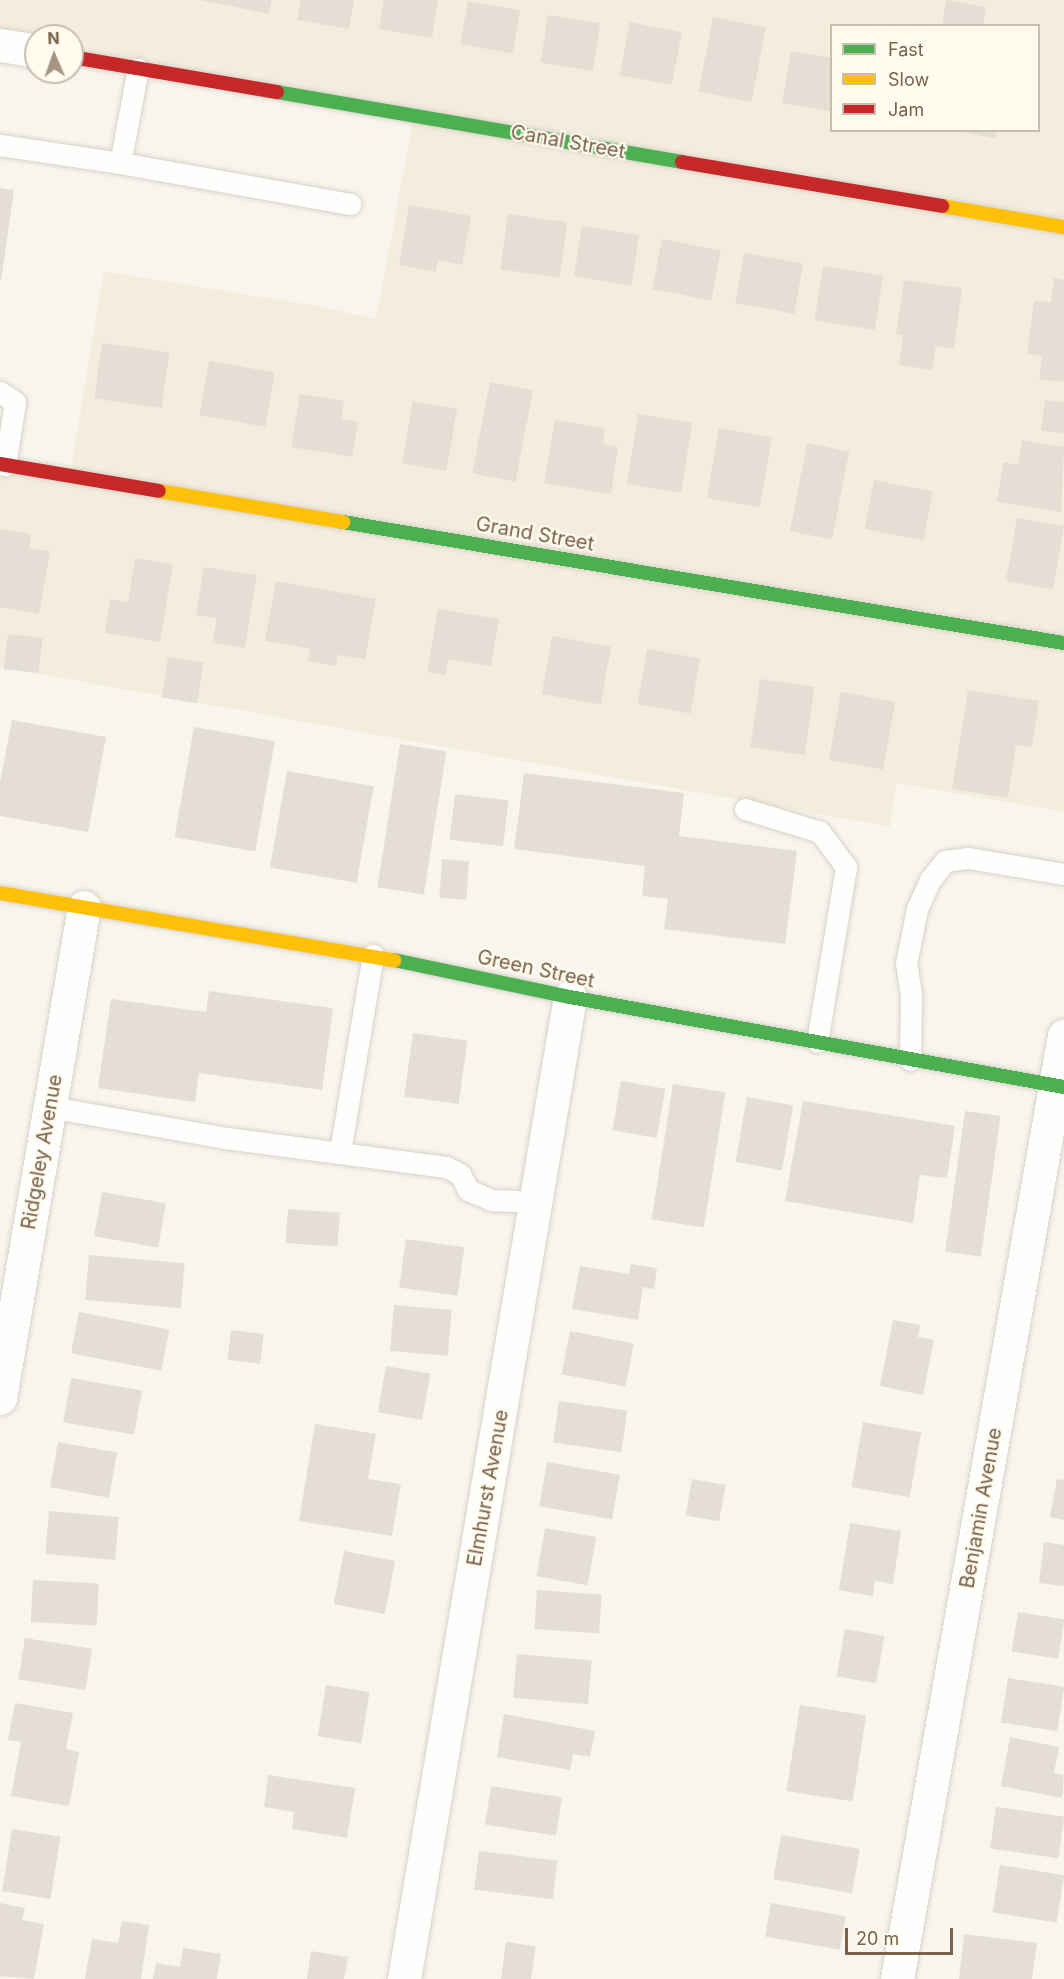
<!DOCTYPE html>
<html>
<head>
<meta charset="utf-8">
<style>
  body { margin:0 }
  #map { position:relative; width:1064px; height:1979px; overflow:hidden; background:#f8f5ed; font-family:Inter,sans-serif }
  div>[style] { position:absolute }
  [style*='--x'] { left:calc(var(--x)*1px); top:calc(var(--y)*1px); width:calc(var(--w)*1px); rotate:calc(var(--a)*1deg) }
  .residential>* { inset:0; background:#f4eddd }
  .building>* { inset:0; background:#e5ded4; transform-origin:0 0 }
  .roads { filter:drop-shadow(0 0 2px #d7d2cb) drop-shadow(0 0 2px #d7d2cb) }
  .lane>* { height:21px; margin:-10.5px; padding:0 10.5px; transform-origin:10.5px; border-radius:10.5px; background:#fefefc }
  .street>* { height:33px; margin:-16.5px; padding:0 16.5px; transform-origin:16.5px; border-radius:16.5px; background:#fefefc }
  .fast>* { height:14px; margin:-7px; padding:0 7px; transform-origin:7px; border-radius:7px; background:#4caf50 }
  .slow>* { height:14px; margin:-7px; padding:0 7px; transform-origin:7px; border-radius:7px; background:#ffc107 }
  .jam>* { height:14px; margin:-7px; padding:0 7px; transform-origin:7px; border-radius:7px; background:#c62828 }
  span { translate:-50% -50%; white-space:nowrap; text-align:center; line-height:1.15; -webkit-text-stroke:4.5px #fffbef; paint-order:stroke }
  .street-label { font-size:20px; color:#79614a }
  .legend { position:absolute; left:830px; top:24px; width:210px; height:108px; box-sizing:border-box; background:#fffbef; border:2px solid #c9bdad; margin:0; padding:8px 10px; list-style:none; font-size:18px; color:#79614a }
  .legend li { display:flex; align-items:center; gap:12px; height:30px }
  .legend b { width:30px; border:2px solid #c9bdad }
  .north { position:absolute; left:24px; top:24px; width:60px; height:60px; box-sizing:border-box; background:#fffbef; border:2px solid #c9bdad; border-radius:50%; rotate:358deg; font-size:16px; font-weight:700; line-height:24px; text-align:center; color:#79614a }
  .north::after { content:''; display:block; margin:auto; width:21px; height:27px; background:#a59583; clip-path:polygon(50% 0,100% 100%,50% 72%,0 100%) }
  .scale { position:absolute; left:845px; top:1928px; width:108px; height:27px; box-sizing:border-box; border:3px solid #79614a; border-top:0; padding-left:8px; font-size:18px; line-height:21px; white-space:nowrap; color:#79614a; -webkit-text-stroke:4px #fffbef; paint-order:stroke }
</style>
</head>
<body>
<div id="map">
  <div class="residential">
    <div style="clip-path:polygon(evenodd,0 0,1064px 0,1064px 812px,897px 783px,890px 827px,0 667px,0 464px,70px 476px,104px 271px,317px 306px,376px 319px,414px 116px,72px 57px,72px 36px,36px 36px,0 45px,0 0,832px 26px,1038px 26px,1038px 130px,832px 130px,832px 26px)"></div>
  </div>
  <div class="building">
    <div style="clip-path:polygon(201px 0,272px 0,269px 14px)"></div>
    <div style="clip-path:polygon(301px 0,354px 0,349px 29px,297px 20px)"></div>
    <div style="clip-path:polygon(384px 0,438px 0,432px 38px,379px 29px)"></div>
    <div style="clip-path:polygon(946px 0,986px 7px,983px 26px,942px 26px)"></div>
    <div style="left:468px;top:1px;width:53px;height:44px;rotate:10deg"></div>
    <div style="left:548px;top:15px;width:53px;height:48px;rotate:9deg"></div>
    <div style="left:713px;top:17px;width:54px;height:76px;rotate:11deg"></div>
    <div style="left:630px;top:22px;width:53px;height:54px;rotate:11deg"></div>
    <div style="clip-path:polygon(791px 51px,832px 58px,832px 112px,782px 103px)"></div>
    <div style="clip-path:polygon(956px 130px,997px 130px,996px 139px)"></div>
    <div style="clip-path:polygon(0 188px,14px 190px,1px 281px,0 281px)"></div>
    <div style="clip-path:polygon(409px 205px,471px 216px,462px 265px,438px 260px,436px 272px,399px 265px)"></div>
    <div style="left:508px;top:214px;width:60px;height:56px;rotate:8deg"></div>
    <div style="left:582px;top:226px;width:58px;height:51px;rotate:9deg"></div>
    <div style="left:662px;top:239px;width:60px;height:51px;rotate:11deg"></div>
    <div style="left:744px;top:253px;width:60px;height:51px;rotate:10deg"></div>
    <div style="left:823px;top:266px;width:61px;height:55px;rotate:9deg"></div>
    <div style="clip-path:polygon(1054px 278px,1064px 280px,1064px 382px,1039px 379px,1042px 356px,1027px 354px,1034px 301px,1051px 302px)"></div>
    <div style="clip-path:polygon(904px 280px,962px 288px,954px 349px,936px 346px,932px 370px,899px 365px,903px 335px,896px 334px)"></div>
    <div style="left:102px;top:343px;width:68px;height:56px;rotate:8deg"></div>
    <div style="left:209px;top:361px;width:67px;height:55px;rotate:10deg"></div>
    <div style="left:490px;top:382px;width:44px;height:93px;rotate:11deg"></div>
    <div style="clip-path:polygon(300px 394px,344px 401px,341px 419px,358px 422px,352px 457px,291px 447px)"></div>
    <div style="clip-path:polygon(1045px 400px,1064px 402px,1064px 433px,1041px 431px)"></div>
    <div style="left:413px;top:401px;width:45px;height:63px;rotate:10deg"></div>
    <div style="left:638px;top:414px;width:55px;height:71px;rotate:9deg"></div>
    <div style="clip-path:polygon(555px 420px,605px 428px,603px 444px,618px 447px,611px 494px,544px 483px)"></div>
    <div style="left:719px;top:428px;width:54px;height:71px;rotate:10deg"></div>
    <div style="clip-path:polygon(1022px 440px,1064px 447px,1061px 512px,997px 502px,1003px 462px,1018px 465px)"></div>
    <div style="left:807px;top:443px;width:43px;height:90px;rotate:11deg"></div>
    <div style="left:874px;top:480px;width:60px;height:50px;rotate:11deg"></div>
    <div style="left:1017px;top:518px;width:48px;height:64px;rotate:10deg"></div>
    <div style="clip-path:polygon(0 529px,31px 534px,29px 548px,50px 551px,39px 614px,0 607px)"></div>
    <div style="clip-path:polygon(135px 558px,173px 564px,160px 642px,105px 633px,110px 599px,128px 602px)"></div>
    <div style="clip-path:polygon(204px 567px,257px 575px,245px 648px,212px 643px,217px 618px,196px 615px)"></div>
    <div style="clip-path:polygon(276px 581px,376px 599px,365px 659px,338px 655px,336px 666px,308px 661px,310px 649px,265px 641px)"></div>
    <div style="clip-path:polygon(438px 609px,499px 619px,491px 666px,448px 659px,446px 675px,427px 672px)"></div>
    <div style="left:8px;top:634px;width:35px;height:35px;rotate:7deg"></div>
    <div style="left:552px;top:636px;width:60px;height:59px;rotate:10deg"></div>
    <div style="left:647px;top:649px;width:54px;height:56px;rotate:10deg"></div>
    <div style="left:168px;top:657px;width:36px;height:41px;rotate:9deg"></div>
    <div style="left:760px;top:679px;width:55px;height:69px;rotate:8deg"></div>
    <div style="clip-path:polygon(968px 690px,1039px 701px,1032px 747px,1016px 745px,1008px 798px,952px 789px)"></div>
    <div style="left:841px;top:692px;width:55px;height:69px;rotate:10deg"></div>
    <div style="clip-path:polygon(12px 720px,106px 737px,88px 832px,0 816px,0 782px)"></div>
    <div style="left:194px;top:727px;width:82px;height:112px;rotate:10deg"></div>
    <div style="left:400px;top:744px;width:47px;height:145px;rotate:9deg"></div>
    <div style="left:287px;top:771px;width:88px;height:98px;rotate:10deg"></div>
    <div style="clip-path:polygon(524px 773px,684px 793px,679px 836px,797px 851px,785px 944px,664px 929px,668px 899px,642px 896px,645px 866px,514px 849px)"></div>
    <div style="left:455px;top:794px;width:54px;height:46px;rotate:7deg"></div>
    <div style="left:442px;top:859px;width:27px;height:39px;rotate:4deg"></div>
    <div style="clip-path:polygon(209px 991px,333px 1008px,322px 1090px,199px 1073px,195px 1102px,98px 1088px,111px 999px,206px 1012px)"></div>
    <div style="left:413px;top:1033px;width:55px;height:64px;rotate:8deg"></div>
    <div style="left:621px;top:1081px;width:45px;height:50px;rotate:10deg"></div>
    <div style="left:673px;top:1084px;width:53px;height:137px;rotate:9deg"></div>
    <div style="left:747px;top:1097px;width:47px;height:66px;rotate:10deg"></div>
    <div style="clip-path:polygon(803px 1101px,955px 1126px,947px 1178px,920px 1175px,913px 1223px,785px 1201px)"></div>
    <div style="left:965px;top:1111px;width:36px;height:142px;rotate:8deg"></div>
    <div style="left:102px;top:1192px;width:65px;height:45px;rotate:10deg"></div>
    <div style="left:288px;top:1209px;width:52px;height:34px;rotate:4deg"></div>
    <div style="left:406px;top:1239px;width:59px;height:49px;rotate:8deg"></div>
    <div style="left:89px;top:1255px;width:96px;height:45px;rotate:5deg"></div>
    <div style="clip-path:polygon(631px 1264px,657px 1268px,654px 1289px,643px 1287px,638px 1320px,572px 1309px,580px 1266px,629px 1274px)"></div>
    <div style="left:394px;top:1305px;width:58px;height:46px;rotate:5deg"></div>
    <div style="left:79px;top:1312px;width:92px;height:42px;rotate:11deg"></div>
    <div style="clip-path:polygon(893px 1320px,920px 1325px,918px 1337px,934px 1340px,923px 1395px,880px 1386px)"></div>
    <div style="left:231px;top:1330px;width:33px;height:30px;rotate:7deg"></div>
    <div style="left:570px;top:1331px;width:65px;height:44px;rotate:11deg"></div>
    <div style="left:386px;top:1366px;width:45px;height:47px;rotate:10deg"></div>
    <div style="left:71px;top:1378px;width:72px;height:45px;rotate:10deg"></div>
    <div style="left:559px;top:1401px;width:69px;height:42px;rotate:8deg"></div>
    <div style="left:863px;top:1422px;width:59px;height:66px;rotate:10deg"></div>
    <div style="clip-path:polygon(315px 1424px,376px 1434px,368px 1479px,401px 1484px,392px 1536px,299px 1521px)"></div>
    <div style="left:58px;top:1442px;width:60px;height:46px;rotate:10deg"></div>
    <div style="left:547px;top:1462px;width:74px;height:45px;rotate:10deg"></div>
    <div style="left:692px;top:1479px;width:34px;height:37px;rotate:10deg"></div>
    <div style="clip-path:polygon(1057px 1479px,1064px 1480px,1064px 1520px,1050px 1517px)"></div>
    <div style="left:49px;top:1511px;width:70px;height:43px;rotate:5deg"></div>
    <div style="clip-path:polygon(850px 1523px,901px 1531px,893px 1584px,875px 1581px,873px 1596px,839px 1590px)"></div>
    <div style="left:545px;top:1528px;width:52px;height:49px;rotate:10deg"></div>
    <div style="clip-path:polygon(1044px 1542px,1064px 1545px,1064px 1586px,1039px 1583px)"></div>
    <div style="left:344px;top:1551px;width:52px;height:54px;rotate:11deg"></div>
    <div style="left:33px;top:1580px;width:66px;height:42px;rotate:3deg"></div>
    <div style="left:537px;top:1590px;width:65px;height:39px;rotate:4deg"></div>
    <div style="left:1018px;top:1612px;width:47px;height:40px;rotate:9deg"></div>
    <div style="left:845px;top:1629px;width:40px;height:48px;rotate:10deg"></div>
    <div style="left:25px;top:1638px;width:68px;height:42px;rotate:9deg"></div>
    <div style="left:517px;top:1654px;width:75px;height:44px;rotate:5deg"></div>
    <div style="left:1008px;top:1678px;width:57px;height:45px;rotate:9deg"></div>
    <div style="left:326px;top:1685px;width:44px;height:52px;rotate:9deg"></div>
    <div style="clip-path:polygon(15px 1703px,73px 1713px,66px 1749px,79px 1752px,69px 1806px,11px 1796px,21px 1742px,8px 1740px)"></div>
    <div style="left:800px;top:1705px;width:67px;height:87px;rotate:9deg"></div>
    <div style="clip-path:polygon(504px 1714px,595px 1731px,590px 1757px,573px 1754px,570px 1770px,497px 1757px)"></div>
    <div style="clip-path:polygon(1010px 1737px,1059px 1747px,1054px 1773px,1064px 1775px,1062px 1798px,1001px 1786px)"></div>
    <div style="clip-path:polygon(268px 1775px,355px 1788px,347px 1838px,292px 1829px,294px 1812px,264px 1807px)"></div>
    <div style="left:491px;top:1786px;width:72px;height:39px;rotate:9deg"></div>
    <div style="left:996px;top:1807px;width:69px;height:42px;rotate:8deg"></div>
    <div style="left:12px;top:1829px;width:49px;height:63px;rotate:9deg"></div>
    <div style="left:781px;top:1835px;width:80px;height:45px;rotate:10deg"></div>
    <div style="left:479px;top:1851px;width:79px;height:39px;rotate:7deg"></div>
    <div style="left:1000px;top:1865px;width:65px;height:48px;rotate:9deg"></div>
    <div style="clip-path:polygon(0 1903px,25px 1908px,22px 1920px,44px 1924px,34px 1979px,0 1976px)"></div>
    <div style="left:771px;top:1903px;width:76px;height:34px;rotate:10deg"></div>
    <div style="clip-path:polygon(122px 1921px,149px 1925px,141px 1979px,85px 1979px,92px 1939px,118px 1943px)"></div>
    <div style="clip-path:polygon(964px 1934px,1037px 1943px,1032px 1979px,959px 1979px)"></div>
    <div style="left:506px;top:1942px;width:30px;height:37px;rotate:8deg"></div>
    <div style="clip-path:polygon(183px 1948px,221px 1954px,217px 1979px,153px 1979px,156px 1963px,180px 1967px)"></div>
    <div style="clip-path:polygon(311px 1951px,348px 1957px,344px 1979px,307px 1979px)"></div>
  </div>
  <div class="roads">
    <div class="lane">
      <div style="--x:0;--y:145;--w:121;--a:8.5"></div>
      <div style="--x:120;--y:163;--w:96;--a:-79.2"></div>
      <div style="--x:120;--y:163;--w:234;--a:10.1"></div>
      <div style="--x:0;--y:392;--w:18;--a:34"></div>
      <div style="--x:15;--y:402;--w:64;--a:99"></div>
      <div style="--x:745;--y:809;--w:78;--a:17"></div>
      <div style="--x:820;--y:832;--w:44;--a:53.4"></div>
      <div style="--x:846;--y:867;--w:177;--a:99.4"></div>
      <div style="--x:910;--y:1060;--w:66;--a:-89.1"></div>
      <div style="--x:911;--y:994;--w:30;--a:-99"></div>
      <div style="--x:906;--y:964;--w:56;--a:-78.7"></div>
      <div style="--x:917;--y:909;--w:32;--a:-66"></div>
      <div style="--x:930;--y:880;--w:24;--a:-52"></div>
      <div style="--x:945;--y:861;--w:23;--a:-7"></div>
      <div style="--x:968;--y:858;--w:97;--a:9.5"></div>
      <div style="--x:50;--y:1107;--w:179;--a:10"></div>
      <div style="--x:226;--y:1138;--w:222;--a:7.5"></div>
      <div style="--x:446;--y:1167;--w:16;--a:27"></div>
      <div style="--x:460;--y:1174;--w:18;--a:63"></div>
      <div style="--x:468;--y:1190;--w:26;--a:23"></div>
      <div style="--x:492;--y:1200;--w:45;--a:2.5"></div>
      <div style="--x:340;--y:1152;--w:200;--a:-80.5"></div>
    </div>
    <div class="street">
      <div style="--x:0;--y:45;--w:36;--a:9"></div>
      <div style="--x:0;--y:1398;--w:498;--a:-80.3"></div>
      <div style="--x:404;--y:1979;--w:996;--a:-80.41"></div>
      <div style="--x:897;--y:1979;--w:958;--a:-79.96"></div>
    </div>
    <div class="fast">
      <div style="--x:277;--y:92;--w:411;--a:9.8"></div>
      <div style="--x:343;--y:522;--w:731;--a:9.53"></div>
      <div style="--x:394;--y:960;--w:180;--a:11.9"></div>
      <div style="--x:570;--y:997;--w:502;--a:10.33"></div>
    </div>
    <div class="slow">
      <div style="--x:942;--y:206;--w:124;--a:9.8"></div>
      <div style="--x:159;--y:491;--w:187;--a:9.6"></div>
      <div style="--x:0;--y:893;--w:400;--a:9.7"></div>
    </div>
    <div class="jam">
      <div style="--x:72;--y:57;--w:208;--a:9.7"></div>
      <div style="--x:682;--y:162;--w:264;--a:9.6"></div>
      <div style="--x:0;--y:464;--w:161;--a:9.6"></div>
    </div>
  </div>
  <div class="street-label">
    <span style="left:568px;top:142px;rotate:10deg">Canal Street</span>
    <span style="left:535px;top:534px;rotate:10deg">Grand Street</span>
    <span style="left:536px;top:969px;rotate:12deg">Green Street</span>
    <span style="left:42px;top:1152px;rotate:-80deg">Ridgeley Avenue</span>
    <span style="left:488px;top:1488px;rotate:-80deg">Elmhurst Avenue</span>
    <span style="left:981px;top:1508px;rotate:-80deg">Benjamin Avenue</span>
  </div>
  <ul class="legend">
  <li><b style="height:8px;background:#4caf50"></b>Fast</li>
  <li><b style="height:8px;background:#ffc107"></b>Slow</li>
  <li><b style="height:8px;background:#c62828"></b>Jam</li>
  </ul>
  <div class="north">N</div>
  <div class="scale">20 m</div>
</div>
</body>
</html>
